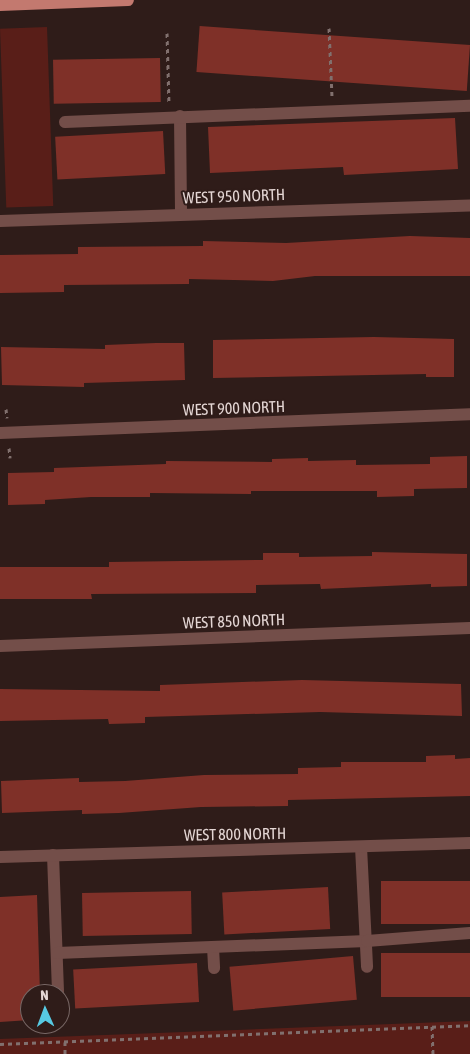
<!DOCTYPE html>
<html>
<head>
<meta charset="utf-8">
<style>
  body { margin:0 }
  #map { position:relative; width:470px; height:1054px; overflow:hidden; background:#2f1c19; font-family:"Asap Condensed",sans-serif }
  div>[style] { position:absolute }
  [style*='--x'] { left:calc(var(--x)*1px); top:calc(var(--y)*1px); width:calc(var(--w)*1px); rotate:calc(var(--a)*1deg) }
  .green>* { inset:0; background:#591e18; transform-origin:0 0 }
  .building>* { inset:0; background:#7f3028; transform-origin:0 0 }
  .path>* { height:3px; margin-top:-1.5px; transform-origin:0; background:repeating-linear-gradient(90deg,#81706e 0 4px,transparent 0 8px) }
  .minor>* { height:12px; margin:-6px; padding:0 6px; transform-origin:6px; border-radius:6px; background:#734e49 }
  .major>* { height:12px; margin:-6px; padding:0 6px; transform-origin:6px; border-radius:6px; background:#c3796f }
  span { translate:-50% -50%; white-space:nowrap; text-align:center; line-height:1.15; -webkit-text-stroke:4px #2f1c19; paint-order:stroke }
  .street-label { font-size:16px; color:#e4d6d4 }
  .north { position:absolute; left:20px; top:984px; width:50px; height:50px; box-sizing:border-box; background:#2f1c19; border:1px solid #776664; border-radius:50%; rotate:358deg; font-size:14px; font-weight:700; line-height:20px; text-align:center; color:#e4d6d4 }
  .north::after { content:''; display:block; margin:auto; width:18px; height:22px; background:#57c9e2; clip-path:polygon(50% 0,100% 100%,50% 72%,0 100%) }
</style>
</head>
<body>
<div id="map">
  <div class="green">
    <div style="left:47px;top:27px;width:179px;height:47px;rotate:88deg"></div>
    <div style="clip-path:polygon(470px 1021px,470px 1054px,0 1054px,0 1039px)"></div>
  </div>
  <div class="building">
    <div style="left:470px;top:45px;width:46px;height:271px;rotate:94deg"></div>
    <div style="left:160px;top:58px;width:44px;height:107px;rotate:89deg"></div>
    <div style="clip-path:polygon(455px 118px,458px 169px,344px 175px,343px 167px,210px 173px,208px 127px)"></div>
    <div style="left:163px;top:131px;width:43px;height:108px;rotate:87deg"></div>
    <div style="clip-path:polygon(410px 236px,470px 238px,470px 276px,315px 276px,273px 281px,189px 279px,189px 284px,64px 285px,64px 292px,0 293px,0 255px,78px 254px,78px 247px,203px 246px,203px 241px,286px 243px)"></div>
    <div style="clip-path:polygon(374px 337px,454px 339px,454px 377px,426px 377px,426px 374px,213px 378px,213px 340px)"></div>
    <div style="clip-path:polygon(156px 343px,184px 343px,185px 380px,84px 383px,84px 387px,2px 385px,1px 347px,105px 349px,105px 345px)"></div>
    <div style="clip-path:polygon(467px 456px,467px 488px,414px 489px,414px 496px,377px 497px,377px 491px,251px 491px,251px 494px,150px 493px,150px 497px,91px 497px,45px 500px,45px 504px,8px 505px,8px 473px,54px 472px,54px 468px,166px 464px,166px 461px,272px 462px,272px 459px,308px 458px,308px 461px,356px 460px,356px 465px,430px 464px,430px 457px)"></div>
    <div style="clip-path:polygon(372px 552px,467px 554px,467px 586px,431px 587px,431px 584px,321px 589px,320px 584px,256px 585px,256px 593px,91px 594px,92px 599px,0 599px,0 567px,109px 567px,109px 562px,263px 560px,263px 553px,299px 553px,299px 557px,372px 556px)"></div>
    <div style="clip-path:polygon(302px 680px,461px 684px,462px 716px,320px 712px,145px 717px,145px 723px,109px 724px,108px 719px,0 721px,0 689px,160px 691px,160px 685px)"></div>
    <div style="clip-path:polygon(455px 755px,455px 759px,470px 758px,470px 796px,288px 800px,288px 806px,201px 807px,119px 813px,82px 814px,82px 810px,2px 813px,1px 781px,79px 778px,79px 782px,125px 781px,204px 775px,298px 774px,298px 768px,341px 767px,341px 762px,426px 762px,426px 756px)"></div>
    <div style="left:470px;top:881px;width:43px;height:89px;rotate:90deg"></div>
    <div style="left:328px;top:887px;width:42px;height:106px;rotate:87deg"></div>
    <div style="left:191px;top:891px;width:43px;height:109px;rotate:89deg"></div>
    <div style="clip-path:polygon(37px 895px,40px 994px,30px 994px,30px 1020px,0 1022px,0 897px)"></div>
    <div style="left:470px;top:953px;width:44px;height:89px;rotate:90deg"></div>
    <div style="left:353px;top:956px;width:44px;height:124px;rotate:85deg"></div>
    <div style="left:197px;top:963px;width:39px;height:124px;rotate:87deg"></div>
  </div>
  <div class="path">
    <div style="--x:329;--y:28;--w:69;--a:87.5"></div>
    <div style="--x:167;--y:33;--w:71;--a:88.4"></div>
    <div style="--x:6;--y:409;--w:9;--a:84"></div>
    <div style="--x:9;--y:448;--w:10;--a:84"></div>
    <div style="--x:432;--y:1026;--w:28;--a:88"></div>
    <div style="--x:65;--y:1042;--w:12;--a:90"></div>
    <div style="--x:0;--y:1044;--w:470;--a:-2.3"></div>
  </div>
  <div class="minor">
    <div style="--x:180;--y:116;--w:97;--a:89.4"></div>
    <div style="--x:65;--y:122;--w:405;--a:-2.3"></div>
    <div style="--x:0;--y:221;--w:470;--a:-1.9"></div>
    <div style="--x:0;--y:433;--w:470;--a:-2.3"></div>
    <div style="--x:0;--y:646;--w:470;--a:-2.2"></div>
    <div style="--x:361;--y:847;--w:120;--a:87.1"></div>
    <div style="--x:53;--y:855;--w:139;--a:87.9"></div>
    <div style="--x:0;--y:857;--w:470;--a:-1.7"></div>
    <div style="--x:213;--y:947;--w:21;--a:87"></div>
    <div style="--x:57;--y:953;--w:310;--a:-2.2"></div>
    <div style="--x:367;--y:941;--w:103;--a:-4.4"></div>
  </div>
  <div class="major">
    <div style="--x:0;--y:5;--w:128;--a:-2.2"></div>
  </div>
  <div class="street-label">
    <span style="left:234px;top:196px;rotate:-2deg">WEST 950 NORTH</span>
    <span style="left:234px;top:408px;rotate:-2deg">WEST 900 NORTH</span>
    <span style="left:234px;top:621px;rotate:-2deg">WEST 850 NORTH</span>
    <span style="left:235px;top:834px;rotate:-1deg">WEST 800 NORTH</span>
  </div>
  <div class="north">N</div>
</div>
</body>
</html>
